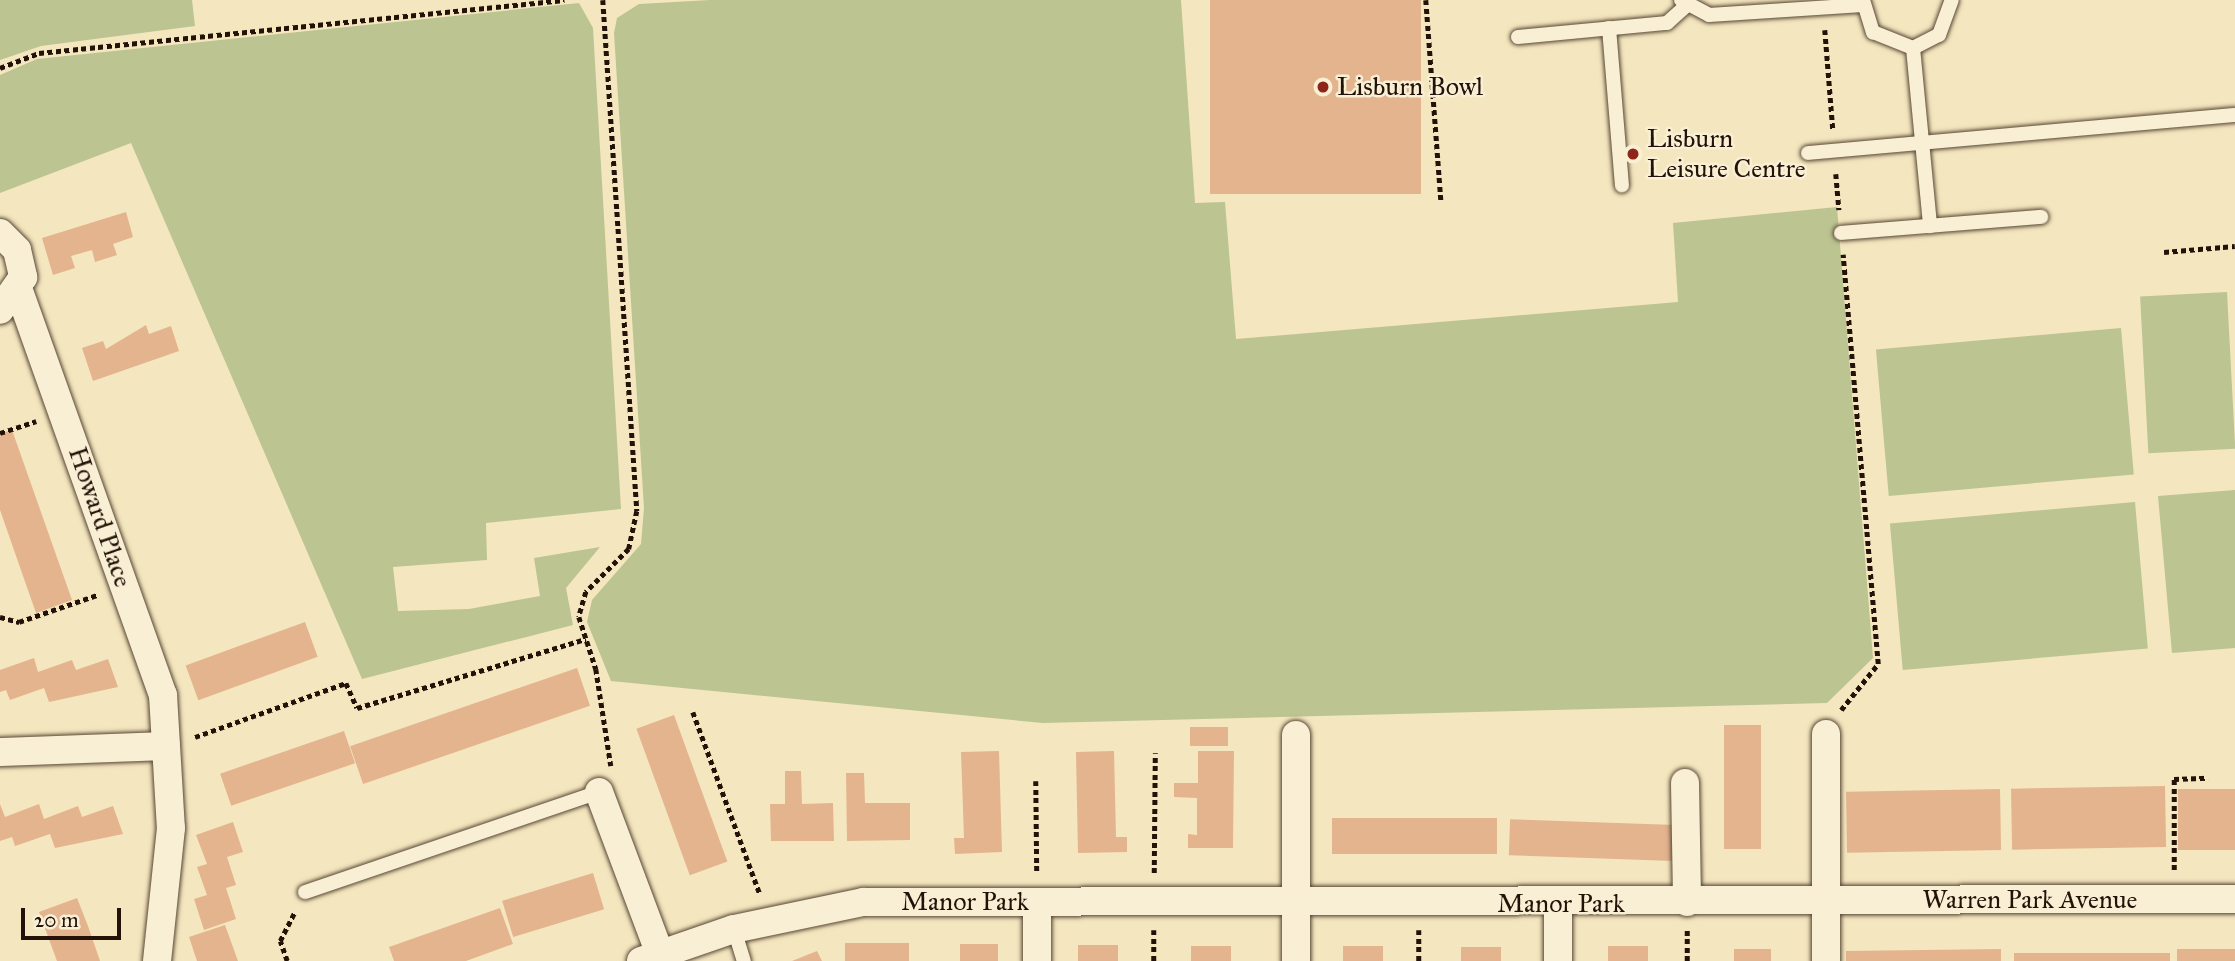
<!DOCTYPE html>
<html>
<head>
<meta charset="utf-8">
<style>
  body { margin:0 }
  #map { position:relative; width:2235px; height:961px; overflow:hidden; background:#f4e6be; font-family:"IM FELL Great Primer",serif }
  div>[style] { position:absolute }
  [style*='--x'] { left:calc(var(--x)*1px); top:calc(var(--y)*1px); width:calc(var(--w)*1px); rotate:calc(var(--a)*1deg) }
  .green>* { inset:0; background:#bcc491; transform-origin:0 0 }
  .building>* { inset:0; background:#e4b48e; transform-origin:0 0 }
  .path>* { height:4.5px; margin-top:-2.25px; transform-origin:0; background:repeating-linear-gradient(90deg,#231207 0 5px,transparent 0 8.5px) }
  .roads { filter:drop-shadow(0 0 2px #574735) drop-shadow(0 0 2px #574735) }
  .lane>* { height:14px; margin:-7px; padding:0 7px; transform-origin:7px; border-radius:7px; background:#f8efd5 }
  .street>* { height:28px; margin:-14px; padding:0 14px; transform-origin:14px; border-radius:14px; background:#f8efd5 }
  .dots>* { width:19px; height:19px; translate:-50% -50%; box-sizing:border-box; border:4px solid #f8efd5; border-radius:50% }
  span { translate:-50% -50%; white-space:nowrap; text-align:center; line-height:1.15; -webkit-text-stroke:5px #f8efd5; paint-order:stroke }
  .poi-label { font-size:26px; color:#231207 }
  .left { translate:0 -50%; text-align:left }
  .street-label { font-size:26px; color:#231207 }
  .scale { position:absolute; left:21px; top:908px; width:100px; height:32px; box-sizing:border-box; border:4px solid #231207; border-top:0; padding-left:9px; font-size:21px; line-height:24px; white-space:nowrap; color:#231207; -webkit-text-stroke:5px #f8efd5; paint-order:stroke }
</style>
</head>
<body>
<div id="map">
  <div class="green">
    <div style="clip-path:polygon(0 0,192px 0,195px 26px,41px 46px,0 60px)"></div>
    <div style="clip-path:polygon(710px 0,1181px 0,1195px 203px,1225px 202px,1236px 339px,1678px 302px,1673px 223px,1837px 207px,1873px 658px,1827px 703px,1043px 723px,611px 681px,587px 622px,592px 600px,641px 544px,644px 508px,614px 33px,617px 18px,639px 4px)"></div>
    <div style="clip-path:polygon(579px 3px,593px 28px,621px 509px,486px 523px,487px 560px,393px 567px,398px 611px,469px 609px,540px 596px,534px 558px,600px 547px,566px 588px,573px 625px,362px 679px,131px 143px,0 193px,0 75px,37px 59px)"></div>
    <div style="left:2227px;top:292px;width:157px;height:87px;rotate:87deg"></div>
    <div style="left:2121px;top:328px;width:147px;height:246px;rotate:85deg"></div>
    <div style="clip-path:polygon(2235px 490px,2235px 648px,2172px 653px,2158px 496px)"></div>
    <div style="left:2135px;top:502px;width:147px;height:246px;rotate:85deg"></div>
  </div>
  <div class="building">
    <div style="left:1210px;top:0;width:211px;height:194px"></div>
    <div style="clip-path:polygon(126px 212px,133px 237px,113px 244px,117px 255px,95px 262px,92px 250px,71px 256px,75px 268px,53px 275px,42px 238px)"></div>
    <div style="clip-path:polygon(146px 325px,149px 334px,171px 326px,179px 351px,93px 381px,82px 348px,103px 341px,106px 349px)"></div>
    <div style="clip-path:polygon(12px 430px,72px 600px,36px 613px,0 510px,0 434px)"></div>
    <div style="left:305px;top:622px;width:37px;height:127px;rotate:70deg"></div>
    <div style="clip-path:polygon(34px 658px,38px 672px,72px 660px,76px 670px,108px 659px,118px 687px,49px 702px,44px 688px,10px 700px,6px 690px,0 692px,0 670px)"></div>
    <div style="left:577px;top:668px;width:40px;height:240px;rotate:71deg"></div>
    <div style="left:674px;top:715px;width:156px;height:40px;rotate:70deg"></div>
    <div style="left:1724px;top:725px;width:37px;height:124px"></div>
    <div style="left:1190px;top:727px;width:38px;height:19px"></div>
    <div style="left:344px;top:731px;width:34px;height:131px;rotate:71deg"></div>
    <div style="clip-path:polygon(999px 751px,1002px 852px,955px 854px,954px 838px,964px 838px,961px 752px)"></div>
    <div style="clip-path:polygon(1114px 751px,1116px 837px,1127px 837px,1127px 852px,1078px 853px,1076px 752px)"></div>
    <div style="clip-path:polygon(1198px 751px,1234px 751px,1233px 848px,1188px 848px,1188px 834px,1197px 835px,1197px 798px,1174px 797px,1174px 783px,1198px 783px)"></div>
    <div style="clip-path:polygon(785px 771px,801px 771px,802px 804px,833px 803px,834px 841px,771px 841px,770px 804px,785px 804px)"></div>
    <div style="clip-path:polygon(846px 773px,864px 773px,865px 803px,910px 803px,910px 840px,847px 841px)"></div>
    <div style="left:2165px;top:786px;width:61px;height:154px;rotate:89deg"></div>
    <div style="left:2000px;top:789px;width:61px;height:154px;rotate:89deg"></div>
    <div style="left:2178px;top:789px;width:57px;height:61px"></div>
    <div style="clip-path:polygon(0 804px,5px 817px,39px 804px,44px 819px,78px 806px,82px 817px,113px 806px,123px 834px,55px 848px,50px 834px,15px 846px,12px 837px,0 841px)"></div>
    <div style="left:1497px;top:818px;width:36px;height:165px;rotate:90deg"></div>
    <div style="clip-path:polygon(233px 822px,243px 852px,227px 857px,236px 885px,226px 888px,236px 919px,204px 930px,194px 899px,207px 895px,197px 867px,207px 864px,196px 835px)"></div>
    <div style="left:1675px;top:825px;width:36px;height:165px;rotate:92deg"></div>
    <div style="left:593px;top:873px;width:38px;height:95px;rotate:73deg"></div>
    <div style="clip-path:polygon(77px 898px,88px 926px,100px 961px,57px 961px,39px 912px)"></div>
    <div style="clip-path:polygon(500px 908px,513px 944px,466px 961px,394px 961px,389px 947px)"></div>
    <div style="clip-path:polygon(225px 925px,238px 961px,197px 961px,189px 937px)"></div>
    <div style="left:909px;top:943px;width:18px;height:64px;rotate:90deg"></div>
    <div style="left:960px;top:944px;width:38px;height:17px"></div>
    <div style="left:1118px;top:945px;width:16px;height:40px;rotate:90deg"></div>
    <div style="left:1191px;top:946px;width:40px;height:15px"></div>
    <div style="left:1343px;top:946px;width:40px;height:15px"></div>
    <div style="left:1608px;top:946px;width:40px;height:15px"></div>
    <div style="left:1461px;top:947px;width:40px;height:14px"></div>
    <div style="left:1734px;top:949px;width:37px;height:12px"></div>
    <div style="clip-path:polygon(2001px 949px,2001px 961px,1846px 961px,1846px 951px)"></div>
    <div style="left:2177px;top:949px;width:58px;height:12px"></div>
    <div style="clip-path:polygon(817px 951px,822px 961px,792px 961px)"></div>
    <div style="left:2014px;top:953px;width:156px;height:8px"></div>
  </div>
  <div class="path">
    <div style="--x:603;--y:0;--w:512;--a:86.19"></div>
    <div style="--x:637;--y:511;--w:39;--a:102"></div>
    <div style="--x:629;--y:549;--w:61;--a:135"></div>
    <div style="--x:586;--y:592;--w:26;--a:106"></div>
    <div style="--x:579;--y:617;--w:55;--a:71.9"></div>
    <div style="--x:596;--y:669;--w:98;--a:81.2"></div>
    <div style="--x:1426;--y:0;--w:202;--a:85.7"></div>
    <div style="--x:1825;--y:30;--w:100;--a:85.4"></div>
    <div style="--x:0;--y:68;--w:42;--a:-21"></div>
    <div style="--x:39;--y:53;--w:528;--a:-5.76"></div>
    <div style="--x:1836;--y:174;--w:36;--a:85"></div>
    <div style="--x:2164;--y:252;--w:71;--a:-4.8"></div>
    <div style="--x:0;--y:433;--w:38;--a:-18"></div>
    <div style="--x:0;--y:617;--w:20;--a:15"></div>
    <div style="--x:19;--y:622;--w:83;--a:-19.1"></div>
    <div style="--x:1841;--y:710;--w:59;--a:-51.2"></div>
    <div style="--x:1878;--y:664;--w:411;--a:-94.9"></div>
    <div style="--x:693;--y:712;--w:194;--a:69.8"></div>
    <div style="--x:195;--y:737;--w:160;--a:-19.7"></div>
    <div style="--x:346;--y:683;--w:27;--a:66"></div>
    <div style="--x:357;--y:708;--w:239;--a:-16.8"></div>
    <div style="--x:1036;--y:781;--w:90;--a:89.4"></div>
    <div style="--x:2174;--y:870;--w:91;--a:-90"></div>
    <div style="--x:2174;--y:779;--w:34;--a:-2"></div>
    <div style="--x:1154;--y:873;--w:120;--a:-89.5"></div>
    <div style="--x:1154;--y:930;--w:31;--a:90"></div>
    <div style="--x:1419;--y:930;--w:31;--a:90"></div>
    <div style="--x:287;--y:961;--w:21;--a:-109"></div>
    <div style="--x:280;--y:941;--w:33;--a:-63"></div>
    <div style="--x:1687;--y:961;--w:31;--a:-90"></div>
  </div>
  <div class="roads">
    <div class="lane">
      <div style="--x:1681;--y:0;--w:32;--a:28"></div>
      <div style="--x:1709;--y:15;--w:154;--a:-3.7"></div>
      <div style="--x:1863;--y:0;--w:34;--a:73"></div>
      <div style="--x:1873;--y:32;--w:43;--a:21.8"></div>
      <div style="--x:1913;--y:48;--w:29;--a:-27"></div>
      <div style="--x:1939;--y:35;--w:37;--a:-70"></div>
      <div style="--x:1609;--y:28;--w:158;--a:85.3"></div>
      <div style="--x:1518;--y:37;--w:150;--a:-5.4"></div>
      <div style="--x:1667;--y:23;--w:24;--a:-42"></div>
      <div style="--x:1913;--y:48;--w:179;--a:84.5"></div>
      <div style="--x:1808;--y:153;--w:429;--a:-5.1"></div>
      <div style="--x:1841;--y:233;--w:201;--a:-4.6"></div>
      <div style="--x:305;--y:892;--w:311;--a:-18.8"></div>
      <div style="--x:734;--y:929;--w:34;--a:73"></div>
    </div>
    <div class="street">
      <div style="--x:0;--y:233;--w:24;--a:45"></div>
      <div style="--x:17;--y:250;--w:28;--a:77"></div>
      <div style="--x:23;--y:277;--w:40;--a:124.9"></div>
      <div style="--x:19;--y:291;--w:429;--a:70.4"></div>
      <div style="--x:163;--y:695;--w:133;--a:86.6"></div>
      <div style="--x:171;--y:828;--w:134;--a:96"></div>
      <div style="--x:1826;--y:734;--w:227;--a:90"></div>
      <div style="--x:0;--y:752;--w:166;--a:-2.1"></div>
      <div style="--x:1685;--y:783;--w:119;--a:89"></div>
      <div style="--x:599;--y:792;--w:173;--a:69.4"></div>
      <div style="--x:1037;--y:902;--w:59;--a:90"></div>
      <div style="--x:641;--y:961;--w:98;--a:-19"></div>
      <div style="--x:734;--y:929;--w:132;--a:-11.8"></div>
      <div style="--x:863;--y:902;--w:1372;--a:-0.13"></div>
      <div style="--x:1296;--y:961;--w:226;--a:-90"></div>
      <div style="--x:1558;--y:961;--w:57;--a:-90"></div>
    </div>
  </div>
  <div class="dots">
    <div style="left:1323px;top:87px;background:#8f2418"></div>
    <div style="left:1633px;top:154px;background:#8f2418"></div>
  </div>
  <div class="poi-label">
    <span class="left" style="left:1337px;top:87px">Lisburn Bowl</span>
    <span class="left" style="left:1647px;top:154px">Lisburn<br>Leisure Centre</span>
  </div>
  <div class="street-label">
    <span style="left:100px;top:517px;rotate:71deg">Howard Place</span>
    <span style="left:2030px;top:900px">Warren Park Avenue</span>
    <span style="left:965px;top:902px">Manor Park</span>
    <span style="left:1561px;top:904px">Manor Park</span>
  </div>
  <div class="scale">20 m</div>
</div>
</body>
</html>
